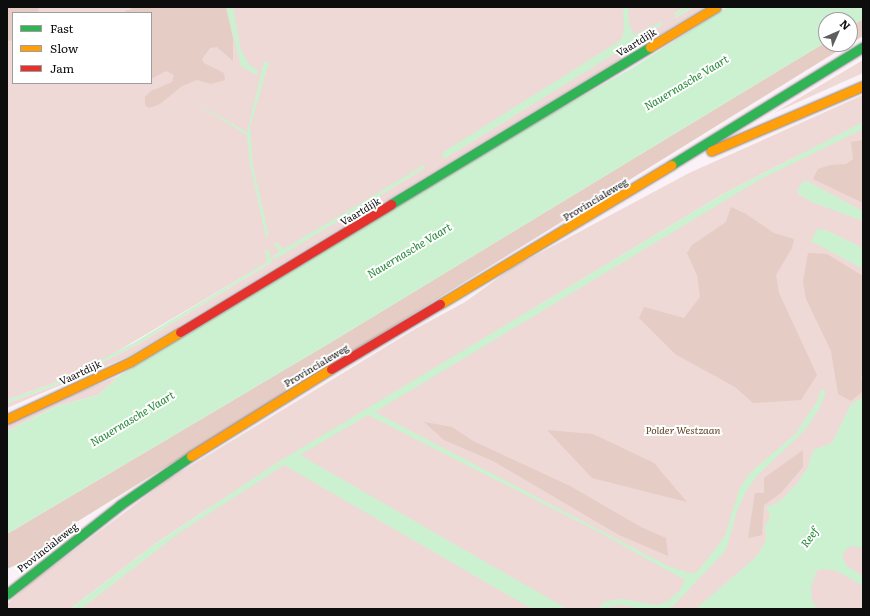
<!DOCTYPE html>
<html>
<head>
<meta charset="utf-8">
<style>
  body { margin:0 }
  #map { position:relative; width:870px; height:616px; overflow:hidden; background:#faf2f6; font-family:Literata,serif }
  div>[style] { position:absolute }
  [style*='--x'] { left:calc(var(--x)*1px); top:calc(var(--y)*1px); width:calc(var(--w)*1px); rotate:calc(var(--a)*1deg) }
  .green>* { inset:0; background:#eed9d6 }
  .forest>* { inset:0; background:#e5ccc4 }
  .water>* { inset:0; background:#ccf1d0 }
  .roads { filter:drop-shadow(0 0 1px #8a8789) drop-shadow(0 0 1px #8a8789) }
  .fast>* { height:9px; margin:-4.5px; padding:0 4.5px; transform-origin:4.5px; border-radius:4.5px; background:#30b455 }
  .slow>* { height:9px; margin:-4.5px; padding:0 4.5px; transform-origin:4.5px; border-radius:4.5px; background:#ff9f0a }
  .jam>* { height:9px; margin:-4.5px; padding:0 4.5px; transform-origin:4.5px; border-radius:4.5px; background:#e5322d }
  span { translate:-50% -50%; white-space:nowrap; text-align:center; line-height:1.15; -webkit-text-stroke:4px #fff; paint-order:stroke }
  .street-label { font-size:10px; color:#0d0d0d }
  .park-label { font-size:10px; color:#5f4324; font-style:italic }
  .water-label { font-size:11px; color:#208632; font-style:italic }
  .frame { position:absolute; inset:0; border:8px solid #0d0d0d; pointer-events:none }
  .legend { position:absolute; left:12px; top:12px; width:140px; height:72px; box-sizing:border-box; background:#fff; border:1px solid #9e9e9e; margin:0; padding:5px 7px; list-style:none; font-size:12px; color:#0d0d0d }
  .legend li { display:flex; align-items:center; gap:8px; height:20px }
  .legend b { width:20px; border:1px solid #9e9e9e }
  .north { position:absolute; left:818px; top:12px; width:40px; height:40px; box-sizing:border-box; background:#fff; border:1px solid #9e9e9e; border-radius:50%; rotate:45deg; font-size:11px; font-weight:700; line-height:16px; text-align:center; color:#0d0d0d }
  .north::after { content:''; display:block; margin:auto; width:14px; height:18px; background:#605d5f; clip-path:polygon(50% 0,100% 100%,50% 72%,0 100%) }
</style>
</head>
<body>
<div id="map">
  <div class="green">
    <div style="clip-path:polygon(evenodd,7px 7px,685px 7px,675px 13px,675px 18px,693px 7px,706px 7px,129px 356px,7px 408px,7px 403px,62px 383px,138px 344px,272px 262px,267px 259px,268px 262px,101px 361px,60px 381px,7px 400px,7px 7px,13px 13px,151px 13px,151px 83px,13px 83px,13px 13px,7px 7px,663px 24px,624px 47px,444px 159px,628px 41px,663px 24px,7px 7px,425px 168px,301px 243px,274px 259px,273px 256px,280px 252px,425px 168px)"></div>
    <div style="clip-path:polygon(863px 60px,863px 73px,774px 113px)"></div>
    <div style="clip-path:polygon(evenodd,863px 95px,863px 609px,74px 609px,212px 506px,155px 544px,70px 609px,7px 609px,7px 604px,31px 583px,169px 479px,415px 329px,465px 302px,512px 268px,689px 173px,863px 95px,797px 156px,521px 316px,723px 194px,797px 156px)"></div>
    <div style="clip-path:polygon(119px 376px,98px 395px,57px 406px,7px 431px,7px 421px)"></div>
  </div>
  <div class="forest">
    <div style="clip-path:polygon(7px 7px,39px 7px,38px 13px,13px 13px,13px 40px,7px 41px)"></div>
    <div style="clip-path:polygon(129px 7px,226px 7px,233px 39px,233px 61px,217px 47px,210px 48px,202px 59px,204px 63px,224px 73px,225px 80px,211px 84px,197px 80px,182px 86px,160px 104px,149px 108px,145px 105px,145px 97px,151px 91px,172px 82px,174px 75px,166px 71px,151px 79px,151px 13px,126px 13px,125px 10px,132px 10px)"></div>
    <div style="clip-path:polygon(863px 19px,863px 36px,850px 44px,850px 27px)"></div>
    <div style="clip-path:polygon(826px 42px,849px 44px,75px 523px,29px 559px,7px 569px,7px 534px,323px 347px)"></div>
    <div style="clip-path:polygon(863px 140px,863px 203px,813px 179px,818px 169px,831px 165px,846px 164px,853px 159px,851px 142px)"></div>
    <div style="clip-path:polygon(731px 207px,746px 214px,774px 233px,794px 239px,792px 248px,776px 275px,779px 293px,817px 375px,801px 400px,753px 403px,735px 387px,675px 354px,639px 318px,644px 307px,684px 318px,700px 297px,697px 275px,687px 253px,692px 245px,726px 222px)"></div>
    <div style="clip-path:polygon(808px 253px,827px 254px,863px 276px,863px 375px,861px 376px,863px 391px,851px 401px,838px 394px,831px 351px,806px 299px,803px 282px)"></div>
    <div style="clip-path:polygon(424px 422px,452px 427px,473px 441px,570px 486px,641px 527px,666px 538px,668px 556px,619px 535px,493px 461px,444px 440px)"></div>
    <div style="clip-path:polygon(547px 430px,593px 434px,654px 463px,687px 502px,592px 478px)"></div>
    <div style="clip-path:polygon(803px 450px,803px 467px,781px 493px,764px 505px,762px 535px,748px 538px,755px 493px,764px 493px,764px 478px)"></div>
  </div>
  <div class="water">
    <div style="clip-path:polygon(226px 7px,233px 7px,241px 50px,249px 65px,259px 71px,257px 75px,241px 66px)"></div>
    <div style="clip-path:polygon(623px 7px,628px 7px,629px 25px,634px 35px,661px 22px,663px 24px,444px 159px,442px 153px,621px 40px,624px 30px)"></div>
    <div style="clip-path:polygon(685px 7px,693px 7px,675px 18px,675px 13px)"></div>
    <div style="clip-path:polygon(727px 7px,863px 7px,863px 19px,850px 27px,850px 20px,826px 20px,826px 42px,323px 347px,7px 534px,7px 431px,57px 406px,98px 395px,119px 376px,506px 140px,634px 67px)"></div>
    <div style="clip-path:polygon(264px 62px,269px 62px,250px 127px,253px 166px,269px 236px,266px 237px,250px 165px,247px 135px,185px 97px,247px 132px)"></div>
    <div style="clip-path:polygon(863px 122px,863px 129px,759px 180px,375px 412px,670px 567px,693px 574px,699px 570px,725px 536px,740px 487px,751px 472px,795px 434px,817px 402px,821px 390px,826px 391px,819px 409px,805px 430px,757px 476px,746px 491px,737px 511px,726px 550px,673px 606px,666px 609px,642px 609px,622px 605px,598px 609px,605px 601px,623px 599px,657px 605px,668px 601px,680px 590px,685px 580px,595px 530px,368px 415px,300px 455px,567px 609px,532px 609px,284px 465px,179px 533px,81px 609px,70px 609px,155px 544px,278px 462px,723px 194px)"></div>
    <div style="clip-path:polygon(424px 165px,425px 168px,274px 260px,273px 256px,280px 252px,274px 245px,276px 242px,284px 249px)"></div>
    <div style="clip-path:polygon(805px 180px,863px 211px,863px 221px,814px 203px,798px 194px,797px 190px)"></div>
    <div style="clip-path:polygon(817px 229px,826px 230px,863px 248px,863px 269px,811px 241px)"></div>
    <div style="clip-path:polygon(265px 250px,269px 250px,272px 262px,138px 344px,62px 383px,7px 403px,7px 400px,60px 381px,137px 341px,267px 262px)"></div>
    <div style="clip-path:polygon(863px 397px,863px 548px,850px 546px,843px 553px,843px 559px,847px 566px,863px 576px,863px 586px,837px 571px,822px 569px,816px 572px,811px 588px,813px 604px,820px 609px,696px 609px,757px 556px,766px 540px,765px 525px,769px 521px,770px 515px,766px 508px,780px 501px,796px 485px,808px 467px,813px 450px,832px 443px,851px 404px)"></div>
  </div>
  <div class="roads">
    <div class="fast">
      <div style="--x:671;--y:165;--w:225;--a:-31.6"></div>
      <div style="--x:391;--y:204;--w:303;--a:-31.2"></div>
      <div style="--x:7;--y:594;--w:144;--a:-38.2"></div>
      <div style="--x:120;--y:505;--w:86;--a:-34.6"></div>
    </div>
    <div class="slow">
      <div style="--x:650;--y:47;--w:77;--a:-31.2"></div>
      <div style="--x:711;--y:151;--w:165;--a:-23.2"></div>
      <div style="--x:440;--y:304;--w:270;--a:-31"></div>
      <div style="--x:7;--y:419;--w:136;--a:-24.9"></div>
      <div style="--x:130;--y:362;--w:58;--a:-31"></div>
      <div style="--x:191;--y:456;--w:165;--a:-31.9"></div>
    </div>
    <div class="jam">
      <div style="--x:180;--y:332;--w:247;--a:-31.2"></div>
      <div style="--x:331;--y:369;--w:127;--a:-30.8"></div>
    </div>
  </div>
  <div class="street-label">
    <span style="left:636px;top:42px;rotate:-31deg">Vaartdijk</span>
    <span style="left:595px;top:199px;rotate:-31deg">Provincialeweg</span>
    <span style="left:360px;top:211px;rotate:-31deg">Vaartdijk</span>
    <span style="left:316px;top:365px;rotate:-31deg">Provincialeweg</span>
    <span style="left:80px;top:372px;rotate:-25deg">Vaartdijk</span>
    <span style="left:47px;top:547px;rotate:-38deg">Provincialeweg</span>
  </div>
  <div class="park-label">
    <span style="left:683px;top:430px">Polder Westzaan</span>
  </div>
  <div class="water-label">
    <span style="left:686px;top:82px;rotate:-31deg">Nauernasche Vaart</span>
    <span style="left:409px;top:250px;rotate:-31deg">Nauernasche Vaart</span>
    <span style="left:132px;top:418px;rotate:-31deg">Nauernasche Vaart</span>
    <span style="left:809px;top:537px;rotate:-54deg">Reef</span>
  </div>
  <div class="frame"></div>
  <ul class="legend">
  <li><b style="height:5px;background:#30b455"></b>Fast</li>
  <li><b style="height:5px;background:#ff9f0a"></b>Slow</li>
  <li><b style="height:5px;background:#e5322d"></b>Jam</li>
  </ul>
  <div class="north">N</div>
</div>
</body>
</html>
